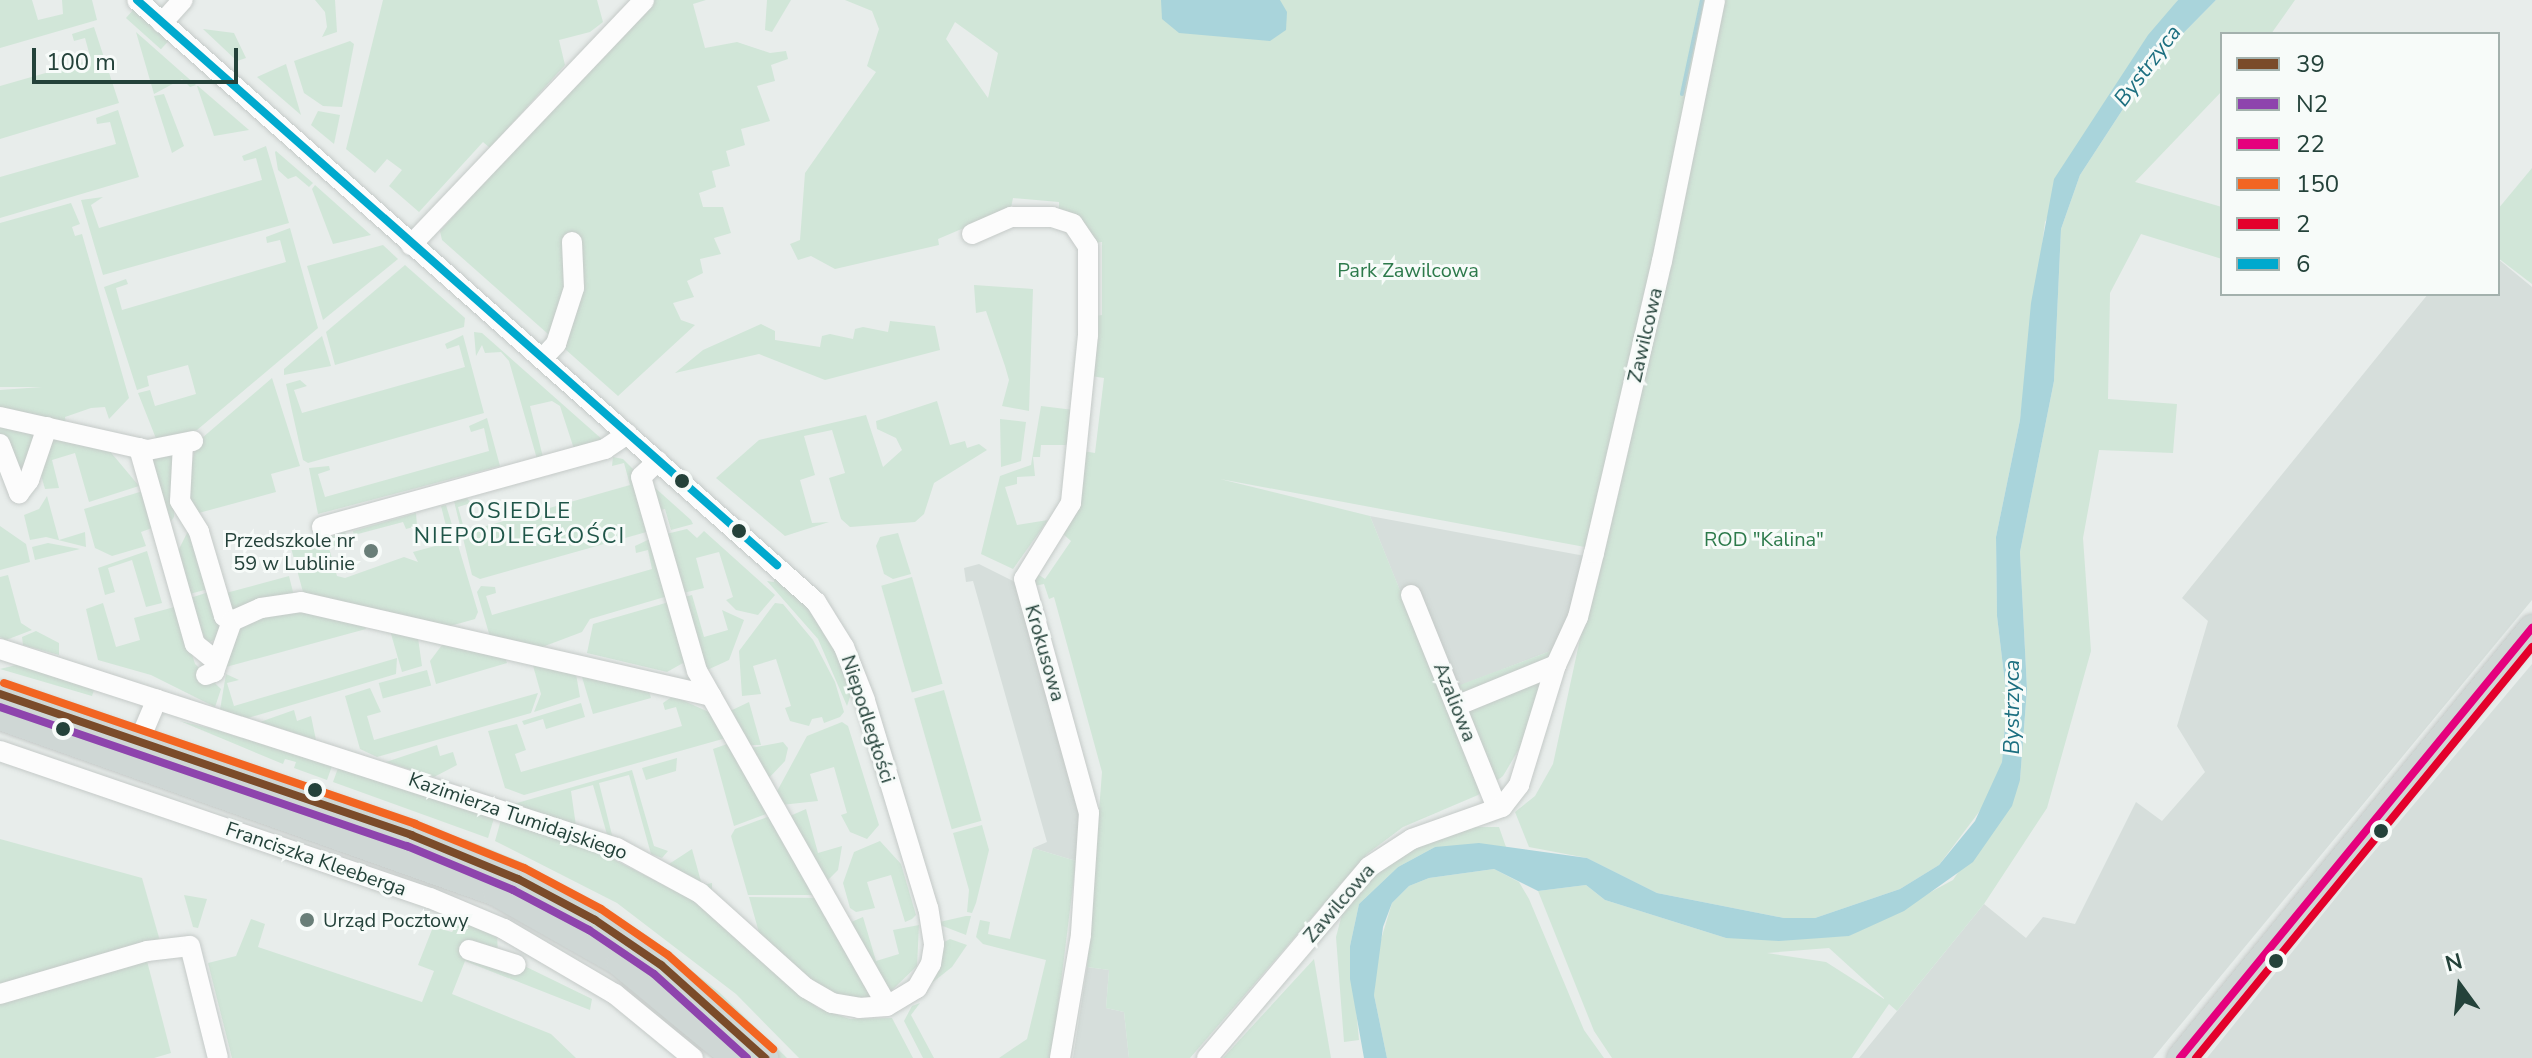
<!DOCTYPE html>
<html>
<head>
<meta charset="utf-8">
<style>
  body { margin:0 }
  #map { position:relative; width:2532px; height:1058px; overflow:hidden; background:#e8edeb; font-family:"Nunito Sans",sans-serif }
  div>[style] { position:absolute }
  [style*='--x'] { left:calc(var(--x)*1px); top:calc(var(--y)*1px); width:calc(var(--w)*1px); rotate:calc(var(--a)*1deg) }
  .built>* { inset:0; background:#d6dedb }
  .green>* { inset:0; background:#d1e6d8; transform-origin:0 0 }
  .water>* { inset:0; background:#a9d4db }
  .stream>* { height:4px; margin:-2px; padding:0 2px; transform-origin:2px; border-radius:2px; background:#a9d4db }
  .roads { filter:drop-shadow(0 0 2px #c5cac8) drop-shadow(0 0 2px #c5cac8) }
  .minor>* { height:20px; margin:-10px; padding:0 10px; transform-origin:10px; border-radius:10px; background:#fcfcfc }
  .major>* { height:26px; margin:-13px; padding:0 13px; transform-origin:13px; border-radius:13px; background:#cfd7d5 }
  .bus-1>* { height:8px; margin:-4px; padding:0 4px; transform-origin:4px; border-radius:4px; background:#7a4b2a }
  .bus-2>* { height:8px; margin:-4px; padding:0 4px; transform-origin:4px; border-radius:4px; background:#8e44ad }
  .bus-3>* { height:8px; margin:-4px; padding:0 4px; transform-origin:4px; border-radius:4px; background:#e5007d }
  .bus-4>* { height:8px; margin:-4px; padding:0 4px; transform-origin:4px; border-radius:4px; background:#f26522 }
  .bus-5>* { height:8px; margin:-4px; padding:0 4px; transform-origin:4px; border-radius:4px; background:#e4002b }
  .bus-6>* { height:8px; margin:-4px; padding:0 4px; transform-origin:4px; border-radius:4px; background:#00a9ce }
  .dots>* { width:22px; height:22px; translate:-50% -50%; box-sizing:border-box; border:4px solid #f7fbf9; border-radius:50% }
  span { translate:-50% -50%; white-space:nowrap; text-align:center; line-height:1.15; -webkit-text-stroke:6px #f7fbf9; paint-order:stroke }
  .park-label { font-size:20px; color:#2d7a4b }
  .street-label { font-size:20px; color:#24423a }
  .poi-label { font-size:20px; color:#24423a }
  .right { translate:-100% -50%; text-align:right }
  .left { translate:0 -50%; text-align:left }
  .water-label { font-size:22px; color:#1c6f80; font-style:italic }
  .neighbourhood-label { font-size:22px; color:#1f5548; letter-spacing:2px }
  .legend { position:absolute; left:2220px; top:32px; width:280px; height:264px; box-sizing:border-box; background:#f7fbf9; border:2px solid #a3b1ad; margin:0; padding:10px 14px; list-style:none; font-size:24px; color:#24423a }
  .legend li { display:flex; align-items:center; gap:16px; height:40px }
  .legend b { width:40px; border:2px solid #a3b1ad }
  .north { position:absolute; left:2420px; top:946px; width:80px; height:80px; -webkit-text-stroke:6px #f7fbf9; paint-order:stroke; rotate:345deg; font-size:22px; font-weight:700; line-height:32px; text-align:center; color:#24423a }
  .north::after { content:''; display:block; margin:auto; width:28px; height:36px; background:#24423a; clip-path:polygon(50% 0,100% 100%,50% 72%,0 100%) }
  .scale { position:absolute; left:32px; top:48px; width:206px; height:36px; box-sizing:border-box; border:4px solid #24423a; border-top:0; padding-left:10px; font-size:24px; line-height:28px; white-space:nowrap; color:#24423a; -webkit-text-stroke:6px #f7fbf9; paint-order:stroke }
</style>
</head>
<body>
<div id="map">
  <div class="built">
    <div style="clip-path:polygon(2498px 259px,2532px 287px,2532px 600px,2153px 1058px,1859px 1058px,1984px 904px,2026px 938px,2043px 917px,2075px 924px,2136px 802px,2162px 821px,2205px 772px,2177px 726px,2208px 621px,2182px 598px,2428px 294px,2498px 294px)"></div>
    <div style="clip-path:polygon(1370px 516px,1585px 556px,1564px 632px,1553px 650px,1441px 693px)"></div>
    <div style="clip-path:polygon(979px 564px,1019px 584px,1084px 817px,1076px 861px,1033px 848px,1047px 842px,973px 581px,966px 582px,964px 568px)"></div>
    <div style="clip-path:polygon(2532px 664px,2532px 1058px,2207px 1058px,2351px 879px)"></div>
    <div style="clip-path:polygon(1087px 967px,1109px 970px,1106px 1008px,1124px 1012px,1129px 1058px,1073px 1058px)"></div>
  </div>
  <div class="green">
    <div style="clip-path:polygon(0 0,32px 0,38px 20px,63px 14px,62px 0,92px 0,97px 20px,0 48px)"></div>
    <div style="clip-path:polygon(315px 0,335px 0,337px 32px,322px 37px,327px 27px,325px 12px)"></div>
    <div style="clip-path:polygon(383px 0,597px 0,603px 22px,590px 32px,559px 40px,565px 65px,490px 148px,483px 142px,419px 212px,389px 186px,402px 170px,387px 159px,375px 173px,346px 149px)"></div>
    <div style="clip-path:polygon(649px 0,706px 0,693px 4px,705px 48px,737px 42px,770px 53px,786px 51px,788px 59px,771px 65px,775px 81px,757px 86px,770px 121px,741px 129px,745px 145px,726px 151px,730px 166px,712px 171px,716px 187px,699px 193px,703px 207px,723px 207px,731px 233px,714px 238px,721px 254px,700px 259px,703px 273px,687px 281px,694px 297px,673px 303px,681px 320px,695px 325px,618px 396px,442px 240px,440px 231px)"></div>
    <div style="clip-path:polygon(767px 0,791px 0,772px 32px,765px 30px)"></div>
    <div style="clip-path:polygon(evenodd,845px 0,1709px 0,1654px 266px,1585px 547px,1220px 479px,1370px 516px,1441px 692px,1553px 650px,1535px 722px,1503px 776px,1478px 795px,1403px 827px,1367px 854px,1190px 1058px,1129px 1058px,1124px 1012px,1106px 1008px,1109px 970px,1087px 967px,1102px 772px,1054px 597px,1049px 599px,1044px 584px,1034px 586px,1036px 573px,1045px 579px,1071px 541px,1063px 534px,1080px 506px,1083px 451px,1095px 453px,1104px 378px,1091px 376px,1095px 316px,1102px 315px,1102px 242px,1091px 243px,1059px 212px,1059px 202px,1013px 198px,1011px 208px,938px 239px,939px 245px,835px 269px,811px 256px,798px 260px,790px 244px,800px 240px,805px 173px,876px 72px,867px 66px,879px 29px,872px 11px,845px 0,955px 22px,998px 53px,988px 98px,946px 39px,955px 22px)"></div>
    <div style="clip-path:polygon(1718px 0,2178px 0,2112px 94px,2045px 222px,2020px 420px,1996px 537px,1997px 616px,2007px 700px,2002px 762px,1991px 796px,1939px 865px,1900px 889px,1815px 918px,1784px 918px,1657px 893px,1587px 858px,1529px 847px,1515px 812px,1535px 796px,1553px 764px)"></div>
    <div style="clip-path:polygon(evenodd,2216px 0,2295px 0,2271px 34px,2222px 34px,2222px 91px,2135px 182px,2222px 207px,2222px 259px,2141px 234px,2110px 293px,2108px 399px,2177px 404px,2173px 453px,2099px 450px,2083px 538px,2091px 651px,2047px 808px,1984px 904px,1897px 1011px,1889px 1004px,1852px 1058px,1612px 1058px,1594px 1031px,1538px 891px,1586px 885px,1605px 900px,1726px 938px,1849px 936px,1953px 880px,2020px 780px,2027px 689px,2020px 552px,2054px 381px,2061px 229px,2080px 175px,2151px 66px,2216px 0,1829px 948px,1884px 998px,1884px 999px,1826px 962px,1767px 953px,1829px 948px)"></div>
    <div style="left:134px;top:9px;width:47px;height:12px;rotate:42deg"></div>
    <div style="clip-path:polygon(94px 27px,119px 103px,0 139px,0 86px,91px 60px,85px 38px,74px 41px,72px 34px)"></div>
    <div style="clip-path:polygon(203px 29px,234px 33px,246px 58px,237px 61px)"></div>
    <div style="clip-path:polygon(136px 32px,196px 85px,190px 87px,182px 79px,154px 94px)"></div>
    <div style="clip-path:polygon(350px 41px,354px 44px,342px 107px,323px 106px,304px 93px,294px 61px)"></div>
    <div style="clip-path:polygon(286px 64px,301px 115px,257px 77px)"></div>
    <div style="clip-path:polygon(197px 86px,198px 86px,249px 130px,214px 136px)"></div>
    <div style="clip-path:polygon(164px 94px,184px 146px,172px 153px,154px 96px)"></div>
    <div style="clip-path:polygon(118px 110px,139px 177px,0 218px,0 177px,116px 144px,110px 122px,97px 124px,96px 118px)"></div>
    <div style="clip-path:polygon(318px 111px,340px 115px,334px 144px,311px 125px)"></div>
    <div style="clip-path:polygon(266px 146px,289px 223px,103px 275px,81px 200px,103px 197px,91px 205px,99px 228px,262px 180px,256px 158px,244px 161px,242px 156px)"></div>
    <div style="clip-path:polygon(275px 152px,276px 151px,313px 183px,309px 187px,296px 176px,288px 179px,278px 170px)"></div>
    <div style="clip-path:polygon(2532px 168px,2532px 284px,2498px 258px,2498px 209px)"></div>
    <div style="clip-path:polygon(315px 185px,371px 235px,333px 244px,312px 189px)"></div>
    <div style="clip-path:polygon(71px 203px,80px 224px,72px 227px,75px 236px,82px 234px,129px 398px,109px 419px,105px 407px,91px 408px,65px 417px,66px 424px,0 412px,0 390px,42px 387px,0 387px,0 223px)"></div>
    <div style="clip-path:polygon(290px 228px,318px 328px,197px 430px,157px 441px,138px 393px,150px 390px,155px 406px,196px 394px,188px 365px,147px 376px,149px 386px,137px 390px,104px 287px,126px 279px,128px 284px,116px 288px,122px 310px,286px 262px,280px 240px,267px 243px,266px 237px)"></div>
    <div style="clip-path:polygon(383px 245px,398px 259px,323px 320px,307px 266px)"></div>
    <div style="clip-path:polygon(405px 265px,465px 318px,464px 327px,335px 365px,326px 332px)"></div>
    <div style="clip-path:polygon(974px 285px,1033px 289px,1029px 411px,1002px 406px,1009px 380px,1005px 366px,986px 311px,976px 313px)"></div>
    <div style="clip-path:polygon(890px 321px,935px 326px,940px 350px,825px 380px,759px 354px,675px 373px,703px 350px,761px 324px,775px 331px,775px 340px,820px 347px,822px 336px,830px 334px,853px 339px,855px 329px,863px 327px,888px 332px)"></div>
    <div style="clip-path:polygon(474px 332px,482px 333px,604px 441px,574px 449px,560px 406px,552px 401px,530px 406px,543px 457px,537px 459px,509px 361px,501px 352px,485px 353px,482px 345px,476px 356px)"></div>
    <div style="clip-path:polygon(463px 335px,484px 413px,308px 463px,303px 460px,286px 384px,300px 380px,307px 386px,294px 390px,302px 413px,465px 367px,459px 345px,447px 349px,445px 344px)"></div>
    <div style="clip-path:polygon(322px 336px,331px 366px,284px 375px,284px 369px)"></div>
    <div style="clip-path:polygon(272px 378px,300px 466px,271px 474px,276px 492px,195px 514px,186px 498px,194px 453px,202px 438px)"></div>
    <div style="clip-path:polygon(937px 401px,950px 445px,965px 441px,967px 448px,979px 444px,987px 450px,934px 483px,924px 514px,915px 522px,850px 527px,841px 519px,829px 478px,845px 473px,832px 430px,804px 436px,815px 475px,800px 480px,812px 523px,829px 522px,785px 536px,716px 478px,759px 440px,866px 415px,883px 467px,902px 450px,896px 438px,877px 429px,876px 421px)"></div>
    <div style="clip-path:polygon(1041px 406px,1074px 410px,1068px 445px,1041px 445px,1040px 457px,1033px 457px,1035px 476px,1017px 477px,1017px 484px,1005px 487px,1017px 525px,1048px 520px,1013px 569px,981px 554px,1000px 476px,1031px 465px)"></div>
    <div style="clip-path:polygon(487px 418px,500px 466px,318px 514px,309px 468px,329px 466px,330px 470px,318px 474px,325px 497px,489px 451px,484px 428px,471px 432px,469px 426px)"></div>
    <div style="clip-path:polygon(1000px 419px,1026px 422px,1021px 461px,1001px 467px)"></div>
    <div style="clip-path:polygon(0 422px,37px 430px,24px 467px,17px 469px,0 437px)"></div>
    <div style="clip-path:polygon(51px 436px,108px 449px,139px 486px,89px 502px,75px 453px,52px 460px,59px 488px,45px 489px,38px 465px)"></div>
    <div style="clip-path:polygon(175px 454px,174px 517px,171px 521px,149px 460px)"></div>
    <div style="clip-path:polygon(613px 457px,623px 459px,635px 471px,650px 531px,480px 579px,472px 575px,454px 501px,467px 498px,471px 503px,458px 507px,465px 532px,630px 485px,624px 463px,612px 466px)"></div>
    <div style="clip-path:polygon(653px 486px,691px 520px,693px 524px,671px 530px,665px 509px,655px 511px)"></div>
    <div style="clip-path:polygon(143px 491px,155px 527px,141px 532px,146px 546px,112px 556px,95px 548px,84px 509px)"></div>
    <div style="clip-path:polygon(47px 496px,59px 540px,85px 532px,86px 547px,46px 537px,30px 540px,24px 515px,39px 509px)"></div>
    <div style="clip-path:polygon(446px 505px,478px 612px,475px 619px,436px 630px,303px 592px,291px 548px,345px 532px,348px 542px,329px 548px,337px 576px,345px 578px,404px 557px,418px 562px,413px 552px,450px 542px,441px 506px)"></div>
    <div style="clip-path:polygon(416px 513px,417px 526px,406px 529px,403px 522px,354px 535px,353px 531px)"></div>
    <div style="clip-path:polygon(0 526px,26px 544px,30px 562px,0 570px)"></div>
    <div style="clip-path:polygon(189px 529px,208px 589px,186px 595px,178px 551px)"></div>
    <div style="clip-path:polygon(687px 529px,697px 538px,704px 531px,775px 595px,758px 615px,736px 610px,726px 600px,733px 597px,719px 552px,696px 558px,704px 588px,679px 594px,666px 534px)"></div>
    <div style="clip-path:polygon(898px 533px,911px 574px,893px 579px,884px 574px,876px 546px,880px 537px)"></div>
    <div style="clip-path:polygon(652px 538px,668px 596px,590px 619px,582px 632px,529px 652px,490px 637px,477px 592px,481px 586px,495px 587px,496px 593px,486px 596px,492px 615px,652px 569px,648px 550px,636px 553px,635px 546px)"></div>
    <div style="clip-path:polygon(48px 543px,80px 549px,35px 560px,32px 547px)"></div>
    <div style="clip-path:polygon(147px 551px,162px 603px,146px 607px,132px 560px,108px 568px,115px 592px,105px 595px,98px 568px)"></div>
    <div style="clip-path:polygon(774px 574px,813px 614px,836px 651px,852px 691px,847px 706px,818px 639px,767px 581px,774px 582px)"></div>
    <div style="clip-path:polygon(8px 575px,21px 623px,32px 630px,6px 640px,0 637px,0 577px)"></div>
    <div style="clip-path:polygon(289px 576px,294px 596px,237px 613px,230px 609px,226px 593px)"></div>
    <div style="left:912px;top:577px;width:111px;height:32px;rotate:74deg"></div>
    <div style="clip-path:polygon(209px 592px,220px 631px,217px 639px,207px 643px,187px 599px)"></div>
    <div style="clip-path:polygon(692px 595px,704px 637px,728px 630px,722px 610px,744px 620px,729px 660px,705px 671px,680px 598px)"></div>
    <div style="clip-path:polygon(669px 602px,691px 679px,683px 663px,667px 672px,587px 653px,593px 624px)"></div>
    <div style="clip-path:polygon(103px 603px,116px 647px,140px 640px,134px 618px,178px 606px,195px 664px,221px 689px,215px 707px,151px 675px,98px 660px,86px 609px)"></div>
    <div style="clip-path:polygon(775px 603px,783px 604px,813px 640px,835px 682px,844px 712px,840px 717px,824px 723px,822px 717px,812px 719px,809px 726px,790px 721px,785px 708px,791px 706px,776px 659px,753px 666px,761px 694px,742px 696px,739px 651px)"></div>
    <div style="clip-path:polygon(292px 607px,363px 621px,366px 629px,226px 667px,242px 621px)"></div>
    <div style="clip-path:polygon(389px 627px,418px 638px,422px 666px,402px 672px)"></div>
    <div style="clip-path:polygon(36px 631px,59px 643px,59px 655px,23px 645px,22px 637px)"></div>
    <div style="clip-path:polygon(445px 641px,504px 655px,507px 663px,436px 684px,430px 661px)"></div>
    <div style="clip-path:polygon(397px 658px,396px 674px,248px 718px,220px 710px,226px 674px,239px 680px,227px 683px,234px 706px)"></div>
    <div style="clip-path:polygon(532px 662px,576px 674px,580px 697px,534px 712px,541px 694px)"></div>
    <div style="clip-path:polygon(20px 664px,94px 690px,92px 696px,0 669px)"></div>
    <div style="left:427px;top:670px;width:16px;height:50px;rotate:75deg"></div>
    <div style="clip-path:polygon(582px 677px,649px 691px,651px 698px,593px 714px)"></div>
    <div style="clip-path:polygon(370px 688px,381px 712px,367px 716px,374px 740px,538px 693px,531px 713px,377px 757px,360px 749px,345px 696px)"></div>
    <div style="left:944px;top:690px;width:136px;height:31px;rotate:74deg"></div>
    <div style="clip-path:polygon(673px 696px,711px 713px,726px 738px,524px 795px,505px 788px,488px 731px,517px 724px,526px 750px,515px 754px,521px 772px,682px 726px,676px 707px,665px 710px,663px 703px)"></div>
    <div style="clip-path:polygon(749px 702px,761px 745px,746px 745px,728px 712px)"></div>
    <div style="clip-path:polygon(581px 703px,585px 717px,546px 729px,543px 719px,524px 725px,522px 721px)"></div>
    <div style="clip-path:polygon(294px 710px,297px 721px,311px 716px,316px 740px,260px 722px)"></div>
    <div style="clip-path:polygon(180px 721px,217px 730px,332px 766px,327px 780px,294px 768px,296px 762px,285px 759px,283px 764px)"></div>
    <div style="clip-path:polygon(842px 722px,848px 726px,879px 825px,867px 839px,850px 832px,841px 815px,847px 813px,834px 767px,810px 774px,818px 801px,781px 805px,775px 795px,807px 736px)"></div>
    <div style="clip-path:polygon(783px 742px,788px 748px,785px 761px,768px 779px,746px 749px)"></div>
    <div style="clip-path:polygon(730px 743px,769px 813px,734px 826px,713px 749px)"></div>
    <div style="clip-path:polygon(437px 745px,440px 756px,453px 752px,457px 765px,434px 777px,386px 762px)"></div>
    <div style="clip-path:polygon(677px 758px,676px 771px,646px 780px,642px 768px)"></div>
    <div style="clip-path:polygon(338px 768px,494px 818px,488px 838px,333px 782px)"></div>
    <div style="clip-path:polygon(632px 770px,654px 846px,668px 851px,662px 858px,651px 854px,629px 775px,599px 783px,613px 839px,608px 838px,593px 785px,571px 791px,576px 826px,510px 805px)"></div>
    <div style="clip-path:polygon(806px 809px,818px 853px,842px 846px,838px 870px,827px 881px,790px 816px)"></div>
    <div style="clip-path:polygon(770px 816px,820px 895px,748px 895px,731px 836px,735px 829px)"></div>
    <div style="clip-path:polygon(501px 820px,611px 858px,693px 900px,818px 1008px,850px 1019px,892px 1018px,913px 1058px,799px 1058px,736px 994px,617px 903px,495px 841px)"></div>
    <div style="clip-path:polygon(982px 825px,989px 850px,976px 903px,972px 913px,967px 912px,969px 890px,953px 833px)"></div>
    <div style="clip-path:polygon(1463px 827px,1499px 827px,1506px 847px,1435px 847px,1398px 867px,1359px 904px,1350px 946px,1359px 1040px,1344px 1042px,1336px 937px,1345px 903px,1390px 858px)"></div>
    <div style="clip-path:polygon(0 839px,142px 878px,160px 941px,0 988px)"></div>
    <div style="clip-path:polygon(465px 839px,526px 864px,648px 936px,720px 993px,787px 1058px,777px 1058px,463px 845px)"></div>
    <div style="clip-path:polygon(880px 841px,901px 864px,916px 915px,912px 919px,905px 922px,891px 875px,867px 882px,875px 908px,856px 912px,850px 908px,843px 883px,854px 852px)"></div>
    <div style="clip-path:polygon(1033px 848px,1076px 861px,1054px 1039px,1051px 1058px,999px 1058px,1027px 1039px,1046px 960px,983px 944px,976px 937px,980px 920px,990px 922px,988px 934px,1010px 939px)"></div>
    <div style="clip-path:polygon(692px 849px,702px 885px,712px 883px,712px 891px,666px 866px)"></div>
    <div style="clip-path:polygon(1494px 869px,1519px 882px,1529px 899px,1584px 1030px,1604px 1058px,1387px 1058px,1374px 995px,1376px 956px,1392px 903px,1409px 886px,1429px 878px)"></div>
    <div style="clip-path:polygon(184px 895px,207px 899px,198px 928px,193px 927px)"></div>
    <div style="clip-path:polygon(749px 897px,821px 898px,874px 994px,867px 1003px,819px 989px,760px 936px)"></div>
    <div style="clip-path:polygon(971px 916px,966px 935px,935px 923px,966px 916px)"></div>
    <div style="clip-path:polygon(863px 917px,876px 961px,899px 954px,893px 930px,919px 925px,917px 966px,890px 992px,849px 923px)"></div>
    <div style="clip-path:polygon(251px 919px,265px 924px,258px 947px,422px 1002px,434px 971px,418px 965px,433px 927px,452px 932px,461px 919px,497px 936px,498px 953px,592px 999px,590px 1010px,465px 961px,452px 994px,551px 1034px,576px 1058px,232px 1058px,208px 963px,236px 956px)"></div>
    <div style="clip-path:polygon(950px 939px,967px 945px,952px 967px,923px 990px,940px 944px)"></div>
    <div style="clip-path:polygon(1314px 959px,1331px 1058px,1223px 1058px)"></div>
    <div style="clip-path:polygon(147px 961px,171px 1053px,154px 1058px,0 1058px,0 999px)"></div>
    <div style="clip-path:polygon(920px 1003px,911px 1015px,934px 1058px,923px 1058px,904px 1021px,912px 1006px)"></div>
  </div>
  <div class="water">
    <div style="clip-path:polygon(1161px 0,1280px 0,1287px 12px,1286px 30px,1270px 41px,1179px 33px,1162px 19px)"></div>
    <div style="clip-path:polygon(2178px 0,2216px 0,2151px 66px,2080px 175px,2061px 229px,2054px 381px,2020px 552px,2027px 689px,2020px 780px,2012px 806px,1973px 862px,1904px 911px,1849px 936px,1779px 941px,1726px 938px,1605px 900px,1586px 885px,1538px 891px,1494px 869px,1429px 878px,1409px 886px,1392px 903px,1383px 927px,1374px 995px,1387px 1058px,1364px 1058px,1350px 979px,1350px 946px,1359px 904px,1398px 867px,1435px 847px,1479px 843px,1587px 858px,1657px 893px,1784px 918px,1815px 918px,1900px 889px,1939px 865px,1975px 821px,2002px 762px,2007px 700px,1997px 616px,1996px 537px,2020px 420px,2031px 303px,2054px 179px,2148px 35px)"></div>
  </div>
  <div class="stream">
    <div style="--x:1682;--y:94;--w:96;--a:-78"></div>
  </div>
  <div class="roads">
    <div class="minor">
      <div style="--x:162;--y:23;--w:31;--a:-48"></div>
      <div style="--x:972;--y:234;--w:43;--a:-23.6"></div>
      <div style="--x:1011;--y:217;--w:41;--a:0"></div>
      <div style="--x:1052;--y:217;--w:22;--a:18"></div>
      <div style="--x:1073;--y:224;--w:27;--a:56"></div>
      <div style="--x:1088;--y:246;--w:89;--a:90"></div>
      <div style="--x:1088;--y:335;--w:169;--a:95.8"></div>
      <div style="--x:1071;--y:503;--w:89;--a:121.7"></div>
      <div style="--x:1024;--y:579;--w:243;--a:74.5"></div>
      <div style="--x:1089;--y:813;--w:122;--a:93.8"></div>
      <div style="--x:1081;--y:935;--w:125;--a:99.7"></div>
      <div style="--x:411;--y:245;--w:338;--a:-46.4"></div>
      <div style="--x:542;--y:359;--w:21;--a:-47"></div>
      <div style="--x:556;--y:344;--w:59;--a:-72.2"></div>
      <div style="--x:574;--y:288;--w:46;--a:-92.5"></div>
      <div style="--x:0;--y:417;--w:152;--a:12.6"></div>
      <div style="--x:148;--y:450;--w:46;--a:-11.3"></div>
      <div style="--x:0;--y:444;--w:53;--a:68.8"></div>
      <div style="--x:19;--y:493;--w:16;--a:-52"></div>
      <div style="--x:29;--y:480;--w:56;--a:-71.2"></div>
      <div style="--x:183;--y:444;--w:57;--a:93"></div>
      <div style="--x:180;--y:501;--w:36;--a:58"></div>
      <div style="--x:199;--y:532;--w:88;--a:73.4"></div>
      <div style="--x:224;--y:616;--w:9;--a:32"></div>
      <div style="--x:139;--y:448;--w:204;--a:74.1"></div>
      <div style="--x:195;--y:644;--w:26;--a:39"></div>
      <div style="--x:658;--y:461;--w:23;--a:137"></div>
      <div style="--x:641;--y:477;--w:202;--a:73.9"></div>
      <div style="--x:697;--y:671;--w:375;--a:60.4"></div>
      <div style="--x:322;--y:527;--w:294;--a:-15.4"></div>
      <div style="--x:605;--y:449;--w:27;--a:-34"></div>
      <div style="--x:1411;--y:595;--w:230;--a:68"></div>
      <div style="--x:0;--y:649;--w:648;--a:17.88"></div>
      <div style="--x:617;--y:848;--w:94;--a:28.5"></div>
      <div style="--x:700;--y:893;--w:142;--a:41.9"></div>
      <div style="--x:806;--y:988;--w:30;--a:30"></div>
      <div style="--x:832;--y:1003;--w:27;--a:10"></div>
      <div style="--x:859;--y:1008;--w:28;--a:-4"></div>
      <div style="--x:887;--y:1006;--w:35;--a:-31"></div>
      <div style="--x:917;--y:988;--w:28;--a:-60"></div>
      <div style="--x:931;--y:964;--w:20;--a:-81"></div>
      <div style="--x:934;--y:944;--w:36;--a:-99"></div>
      <div style="--x:928;--y:908;--w:217;--a:-106.9"></div>
      <div style="--x:865;--y:700;--w:57;--a:-111.6"></div>
      <div style="--x:844;--y:647;--w:53;--a:-121.9"></div>
      <div style="--x:816;--y:602;--w:907;--a:-138.44"></div>
      <div style="--x:206;--y:675;--w:9;--a:-21"></div>
      <div style="--x:214;--y:672;--w:54;--a:-70.6"></div>
      <div style="--x:232;--y:621;--w:32;--a:-24"></div>
      <div style="--x:261;--y:608;--w:40;--a:-8.5"></div>
      <div style="--x:301;--y:602;--w:421;--a:12.9"></div>
      <div style="--x:1456;--y:706;--w:108;--a:-22.3"></div>
      <div style="--x:140;--y:739;--w:43;--a:-67"></div>
      <div style="--x:0;--y:751;--w:454;--a:18.9"></div>
      <div style="--x:430;--y:898;--w:80;--a:22.7"></div>
      <div style="--x:504;--y:929;--w:129;--a:30.4"></div>
      <div style="--x:615;--y:994;--w:101;--a:39.4"></div>
      <div style="--x:469;--y:950;--w:49;--a:17.7"></div>
      <div style="--x:0;--y:994;--w:153;--a:-16.3"></div>
      <div style="--x:147;--y:951;--w:43;--a:-6.6"></div>
      <div style="--x:190;--y:946;--w:115;--a:76"></div>
      <div style="--x:1207;--y:1058;--w:250;--a:-49.7"></div>
      <div style="--x:1369;--y:867;--w:51;--a:-33.1"></div>
      <div style="--x:1412;--y:839;--w:96;--a:-19.6"></div>
      <div style="--x:1502;--y:807;--w:28;--a:-52"></div>
      <div style="--x:1519;--y:785;--w:126;--a:-72.9"></div>
      <div style="--x:1556;--y:665;--w:53;--a:-65.4"></div>
      <div style="--x:1578;--y:617;--w:66;--a:-76"></div>
      <div style="--x:1594;--y:553;--w:300;--a:-76.9"></div>
      <div style="--x:1662;--y:261;--w:266;--a:-78.5"></div>
    </div>
    <div class="major">
      <div style="--x:0;--y:694;--w:435;--a:18.9"></div>
      <div style="--x:411;--y:835;--w:116;--a:22.4"></div>
      <div style="--x:518;--y:879;--w:87;--a:28"></div>
      <div style="--x:595;--y:920;--w:80;--a:34.3"></div>
      <div style="--x:661;--y:965;--w:140;--a:41.8"></div>
      <div style="--x:0;--y:717;--w:526;--a:19.54"></div>
      <div style="--x:496;--y:893;--w:142;--a:29.6"></div>
      <div style="--x:619;--y:963;--w:149;--a:39.6"></div>
      <div style="--x:2180;--y:1058;--w:556;--a:-50.7"></div>
    </div>
  </div>
  <div class="bus-1">
    <div style="--x:0;--y:694;--w:435;--a:18.9"></div>
    <div style="--x:411;--y:835;--w:116;--a:22.4"></div>
    <div style="--x:518;--y:879;--w:87;--a:28"></div>
    <div style="--x:595;--y:920;--w:80;--a:34.3"></div>
    <div style="--x:661;--y:965;--w:140;--a:41.8"></div>
  </div>
  <div class="bus-2">
    <div style="--x:0;--y:707;--w:430;--a:18.9"></div>
    <div style="--x:407;--y:846;--w:115;--a:22.5"></div>
    <div style="--x:513;--y:890;--w:86;--a:27.8"></div>
    <div style="--x:589;--y:930;--w:78;--a:34.1"></div>
    <div style="--x:654;--y:974;--w:125;--a:42.1"></div>
  </div>
  <div class="bus-3">
    <div style="--x:2180;--y:1058;--w:556;--a:-50.7"></div>
  </div>
  <div class="bus-4">
    <div style="--x:4;--y:683;--w:435;--a:18.9"></div>
    <div style="--x:415;--y:824;--w:118;--a:22"></div>
    <div style="--x:524;--y:868;--w:87;--a:28"></div>
    <div style="--x:601;--y:909;--w:81;--a:34.5"></div>
    <div style="--x:668;--y:955;--w:141;--a:41.8"></div>
  </div>
  <div class="bus-5">
    <div style="--x:2196;--y:1058;--w:531;--a:-50.73"></div>
  </div>
  <div class="bus-6">
    <div style="--x:137;--y:0;--w:854;--a:41.44"></div>
  </div>
  <div class="dots">
    <div style="left:682px;top:481px;background:#24423a"></div>
    <div style="left:739px;top:531px;background:#24423a"></div>
    <div style="left:371px;top:551px;background:#697e78"></div>
    <div style="left:63px;top:729px;background:#24423a"></div>
    <div style="left:315px;top:790px;background:#24423a"></div>
    <div style="left:2381px;top:831px;background:#24423a"></div>
    <div style="left:307px;top:920px;background:#697e78"></div>
    <div style="left:2276px;top:961px;background:#24423a"></div>
  </div>
  <div class="park-label">
    <span style="left:1408px;top:270px">Park Zawilcowa</span>
    <span style="left:1764px;top:539px">ROD "Kalina"</span>
  </div>
  <div class="street-label">
    <span style="left:1645px;top:335px;rotate:-77deg">Zawilcowa</span>
    <span style="left:1045px;top:653px;rotate:74deg">Krokusowa</span>
    <span style="left:1455px;top:702px;rotate:68deg">Azaliowa</span>
    <span style="left:868px;top:719px;rotate:72deg">Niepodległości</span>
    <span style="left:518px;top:816px;rotate:19deg">Kazimierza Tumidajskiego</span>
    <span style="left:316px;top:859px;rotate:19deg">Franciszka Kleeberga</span>
    <span style="left:1339px;top:903px;rotate:-49deg">Zawilcowa</span>
  </div>
  <div class="poi-label">
    <span class="right" style="left:355px;top:552px">Przedszkole nr<br>59 w Lublinie</span>
    <span class="left" style="left:323px;top:920px">Urząd Pocztowy</span>
  </div>
  <div class="water-label">
    <span style="left:2148px;top:66px;rotate:-53deg">Bystrzyca</span>
    <span style="left:2013px;top:707px;rotate:-90deg">Bystrzyca</span>
  </div>
  <div class="neighbourhood-label">
    <span style="left:520px;top:524px">OSIEDLE<br>NIEPODLEGŁOŚCI</span>
  </div>
  <ul class="legend">
  <li><b style="height:10px;background:#7a4b2a"></b>39</li>
  <li><b style="height:10px;background:#8e44ad"></b>N2</li>
  <li><b style="height:10px;background:#e5007d"></b>22</li>
  <li><b style="height:10px;background:#f26522"></b>150</li>
  <li><b style="height:10px;background:#e4002b"></b>2</li>
  <li><b style="height:10px;background:#00a9ce"></b>6</li>
  </ul>
  <div class="north">N</div>
  <div class="scale">100 m</div>
</div>
</body>
</html>
